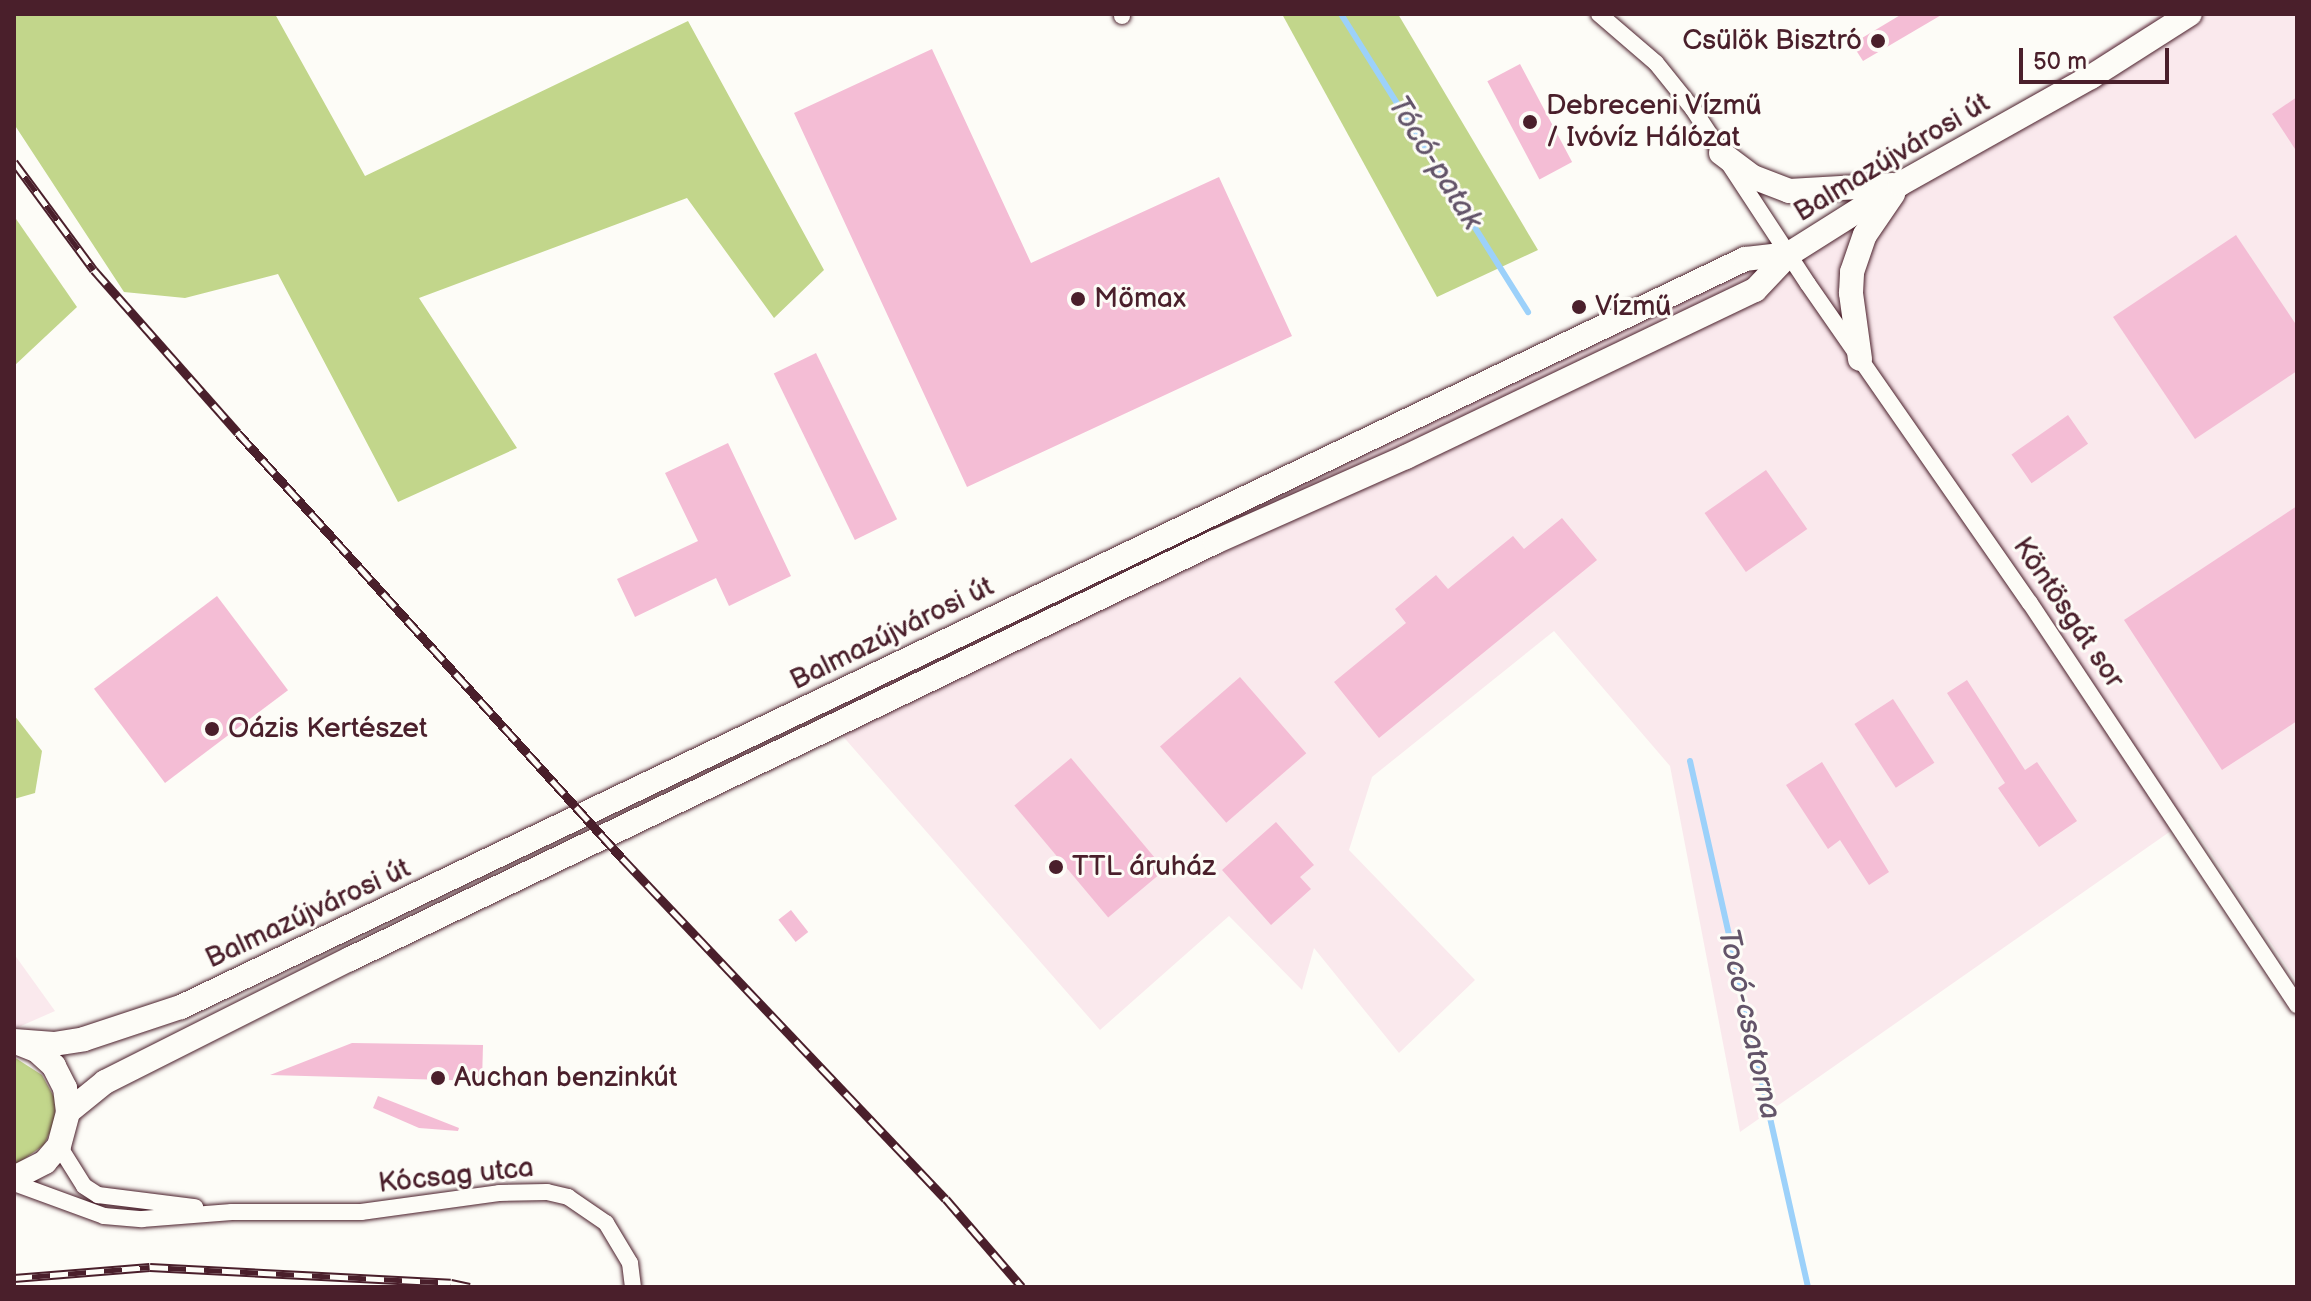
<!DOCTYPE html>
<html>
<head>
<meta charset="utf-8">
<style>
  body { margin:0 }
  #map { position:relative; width:2311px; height:1301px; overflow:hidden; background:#fdfcf7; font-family:"Balsamiq Sans",sans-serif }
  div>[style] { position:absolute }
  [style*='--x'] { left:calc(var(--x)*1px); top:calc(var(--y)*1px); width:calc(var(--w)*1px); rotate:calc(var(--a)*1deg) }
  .built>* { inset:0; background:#fae9ed }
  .green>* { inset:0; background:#c2d68b }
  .stream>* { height:6px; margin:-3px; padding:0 3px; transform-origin:3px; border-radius:3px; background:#9cd1fa }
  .building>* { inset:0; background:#f4bdd5; transform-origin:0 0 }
  .roads { filter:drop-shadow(0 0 2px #4a1f2b) drop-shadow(0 0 2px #4a1f2b) }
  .minor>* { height:16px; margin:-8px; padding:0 8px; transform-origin:8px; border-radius:8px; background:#fdfcf7 }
  .primary>* { height:24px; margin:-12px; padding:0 12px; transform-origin:12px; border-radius:12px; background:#fdfcf7 }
  .rail>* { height:9px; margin-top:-4.5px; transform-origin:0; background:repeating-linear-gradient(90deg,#fdfcf7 0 18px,#4a1f2b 0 36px); box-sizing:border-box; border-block:2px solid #4a1f2b }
  .dots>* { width:22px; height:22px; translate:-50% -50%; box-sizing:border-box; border:4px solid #fdfcf7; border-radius:50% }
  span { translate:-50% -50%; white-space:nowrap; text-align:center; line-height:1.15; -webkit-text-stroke:6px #fdfcf7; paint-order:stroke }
  .poi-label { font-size:28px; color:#4a1f2b }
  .right { translate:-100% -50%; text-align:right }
  .left { translate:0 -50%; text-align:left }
  .street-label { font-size:28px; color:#4a1f2b }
  .water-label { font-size:30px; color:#635469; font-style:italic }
  .frame { position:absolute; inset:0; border:16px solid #4a1f2b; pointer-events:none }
  .scale { position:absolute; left:2019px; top:48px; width:150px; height:36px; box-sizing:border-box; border:4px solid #4a1f2b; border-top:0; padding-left:10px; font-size:24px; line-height:28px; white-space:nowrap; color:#4a1f2b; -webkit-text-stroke:6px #fdfcf7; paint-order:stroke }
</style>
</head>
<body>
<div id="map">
  <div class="built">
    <div style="clip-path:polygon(2162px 14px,2297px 14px,2297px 982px,2188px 819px,1740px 1132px,1670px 766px,1554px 631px,1372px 777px,1349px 850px,1475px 980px,1399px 1053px,1314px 948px,1302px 990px,1229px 916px,1100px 1030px,819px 709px,1792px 245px)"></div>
    <div style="clip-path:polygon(14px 954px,55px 1011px,14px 1029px)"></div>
  </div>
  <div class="green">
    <div style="clip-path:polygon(14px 14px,275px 14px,365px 176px,688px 21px,824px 270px,774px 318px,687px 198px,419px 298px,517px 448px,398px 502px,278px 274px,185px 298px,124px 292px,14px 124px)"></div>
    <div style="clip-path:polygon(1282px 14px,1398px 14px,1538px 250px,1437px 297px)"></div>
    <div style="clip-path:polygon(14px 216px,77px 307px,14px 366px)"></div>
    <div style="clip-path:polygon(14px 715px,42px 751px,35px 793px,14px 799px)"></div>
    <div style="clip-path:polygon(14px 1057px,42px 1075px,54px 1097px,55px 1110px,54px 1123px,44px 1145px,14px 1166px)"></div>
  </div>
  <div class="stream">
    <div style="--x:1341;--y:14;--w:352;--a:57.9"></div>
    <div style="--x:1690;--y:761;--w:539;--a:77.36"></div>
  </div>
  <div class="building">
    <div style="clip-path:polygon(1902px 14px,1943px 14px,1863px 61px,1852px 44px)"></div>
    <div style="clip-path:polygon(932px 49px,1031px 263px,1219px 177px,1292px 336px,967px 487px,794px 113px)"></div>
    <div style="left:1520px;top:64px;width:111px;height:37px;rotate:62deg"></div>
    <div style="clip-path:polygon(2297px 97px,2297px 152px,2272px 114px)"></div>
    <div style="clip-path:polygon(2236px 235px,2297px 326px,2297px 371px,2195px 439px,2113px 317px)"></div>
    <div style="left:816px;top:353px;width:185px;height:47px;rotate:64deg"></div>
    <div style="left:2068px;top:415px;width:35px;height:69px;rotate:55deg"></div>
    <div style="clip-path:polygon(728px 443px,791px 576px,729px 606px,716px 578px,635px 617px,617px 579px,698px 541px,665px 473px)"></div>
    <div style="left:1766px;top:470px;width:72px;height:75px;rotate:55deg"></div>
    <div style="clip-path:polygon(2297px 506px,2297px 721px,2222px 770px,2124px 620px)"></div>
    <div style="clip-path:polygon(1562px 518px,1597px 560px,1379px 738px,1334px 682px,1406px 623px,1395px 609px,1436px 575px,1448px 589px,1513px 536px,1524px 549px)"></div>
    <div style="left:217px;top:596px;width:118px;height:154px;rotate:53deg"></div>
    <div style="left:1240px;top:677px;width:101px;height:106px;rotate:49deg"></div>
    <div style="clip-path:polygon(1967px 680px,2025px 770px,2037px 762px,2077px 821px,2039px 847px,1998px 788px,2005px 783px,1947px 693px)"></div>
    <div style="left:1893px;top:699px;width:76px;height:46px;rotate:57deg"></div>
    <div style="left:1071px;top:758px;width:146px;height:74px;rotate:50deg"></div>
    <div style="clip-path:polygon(1822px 762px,1889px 872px,1869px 885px,1840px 840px,1828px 849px,1786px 785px)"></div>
    <div style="clip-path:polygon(1276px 822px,1314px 865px,1300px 877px,1311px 889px,1271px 925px,1222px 870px)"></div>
    <div style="left:791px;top:910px;width:28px;height:16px;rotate:52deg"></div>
    <div style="clip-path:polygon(352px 1043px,483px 1045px,482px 1081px,270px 1075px)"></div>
    <div style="clip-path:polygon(378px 1096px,459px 1128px,458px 1131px,419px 1128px,373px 1108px)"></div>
  </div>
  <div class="roads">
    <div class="minor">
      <div style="--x:1122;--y:14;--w:2;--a:90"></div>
      <div style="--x:1599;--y:14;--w:75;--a:40.7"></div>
      <div style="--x:1656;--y:63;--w:59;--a:51.2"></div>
      <div style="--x:1693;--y:109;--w:209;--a:56.7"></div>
      <div style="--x:1808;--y:284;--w:389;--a:55.2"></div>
      <div style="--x:2030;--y:603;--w:483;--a:56.4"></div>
      <div style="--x:59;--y:1146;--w:47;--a:58"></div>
      <div style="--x:84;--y:1186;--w:17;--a:33"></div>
      <div style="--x:98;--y:1195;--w:98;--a:7.1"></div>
      <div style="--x:14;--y:1183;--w:96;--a:20.1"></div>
      <div style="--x:104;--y:1216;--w:38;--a:5"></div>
      <div style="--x:142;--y:1219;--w:90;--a:-4.4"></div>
      <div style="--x:232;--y:1212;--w:129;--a:0"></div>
      <div style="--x:361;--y:1212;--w:139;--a:-7.8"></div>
      <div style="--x:499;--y:1193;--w:48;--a:-1.2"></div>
      <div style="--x:547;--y:1192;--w:22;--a:13"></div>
      <div style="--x:568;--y:1197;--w:46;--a:34.4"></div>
      <div style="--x:606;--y:1223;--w:47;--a:59"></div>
      <div style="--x:630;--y:1263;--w:24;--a:83"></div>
    </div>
    <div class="primary">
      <div style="--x:1721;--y:153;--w:40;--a:37"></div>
      <div style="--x:1753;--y:177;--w:39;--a:21"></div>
      <div style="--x:1789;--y:191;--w:104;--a:-3.3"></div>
      <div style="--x:1860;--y:359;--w:67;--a:-97.8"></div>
      <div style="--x:1851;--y:293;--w:21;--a:-87"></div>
      <div style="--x:1852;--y:272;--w:39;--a:-71"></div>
      <div style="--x:1865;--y:235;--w:50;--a:-55.7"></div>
      <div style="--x:14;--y:1041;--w:40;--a:4.3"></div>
      <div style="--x:54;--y:1044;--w:30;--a:-9"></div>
      <div style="--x:84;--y:1039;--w:102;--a:-18.3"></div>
      <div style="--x:181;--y:1007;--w:1734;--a:-25.56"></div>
      <div style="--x:1745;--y:259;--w:44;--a:-6.5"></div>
      <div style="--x:68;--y:1112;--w:48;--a:-39"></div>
      <div style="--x:105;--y:1082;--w:274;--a:-26.7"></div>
      <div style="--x:350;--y:959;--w:960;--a:-25.74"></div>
      <div style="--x:1215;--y:542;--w:209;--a:-24"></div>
      <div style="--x:1406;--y:457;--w:387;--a:-25.6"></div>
      <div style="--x:1755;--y:290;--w:50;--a:-46.6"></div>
      <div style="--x:1789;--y:254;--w:131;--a:-32.2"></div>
      <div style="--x:1900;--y:184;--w:219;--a:-29.3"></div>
      <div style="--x:2091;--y:77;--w:117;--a:-32.5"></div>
      <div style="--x:14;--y:1178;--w:35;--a:-27"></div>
      <div style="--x:45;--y:1162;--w:21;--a:-49"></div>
      <div style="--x:59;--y:1146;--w:35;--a:-75"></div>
      <div style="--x:68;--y:1112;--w:24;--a:-97"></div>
      <div style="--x:65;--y:1088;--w:25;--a:-117"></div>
      <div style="--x:54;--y:1066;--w:24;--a:-138"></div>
      <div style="--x:36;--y:1050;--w:17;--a:-159"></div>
    </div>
  </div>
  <div class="rail">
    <div style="--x:14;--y:162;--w:134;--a:53.5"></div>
    <div style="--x:94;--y:270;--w:217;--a:48.5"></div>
    <div style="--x:238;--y:433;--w:573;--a:47.9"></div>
    <div style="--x:622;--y:858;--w:470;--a:46.5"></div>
    <div style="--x:946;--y:1199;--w:116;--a:49.2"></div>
    <div style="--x:14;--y:1278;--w:136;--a:-4.6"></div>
    <div style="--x:150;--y:1267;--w:301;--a:3"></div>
    <div style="--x:451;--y:1283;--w:19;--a:12"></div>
  </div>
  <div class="dots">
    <div style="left:1878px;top:41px;background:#4a1f2b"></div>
    <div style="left:1530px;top:122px;background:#4a1f2b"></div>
    <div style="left:1078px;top:299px;background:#4a1f2b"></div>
    <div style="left:1579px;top:307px;background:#4a1f2b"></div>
    <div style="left:212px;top:729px;background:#4a1f2b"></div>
    <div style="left:1056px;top:867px;background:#4a1f2b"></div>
    <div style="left:438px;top:1078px;background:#4a1f2b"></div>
  </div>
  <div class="poi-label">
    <span class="right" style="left:1862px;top:41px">Csülök Bisztró</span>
    <span class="left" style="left:1546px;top:122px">Debreceni Vízmű<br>/ Ivóvíz Hálózat</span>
    <span class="left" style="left:1094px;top:299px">Mömax</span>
    <span class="left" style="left:1595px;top:307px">Vízmű</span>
    <span class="left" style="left:228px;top:729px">Oázis Kertészet</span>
    <span class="left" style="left:1072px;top:867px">TTL áruház</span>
    <span class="left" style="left:454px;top:1078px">Auchan benzinkút</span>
  </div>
  <div class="street-label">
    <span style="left:1892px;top:158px;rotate:-31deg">Balmazújvárosi út</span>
    <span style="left:2068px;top:613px;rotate:56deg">Köntösgát sor</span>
    <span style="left:892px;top:634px;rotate:-26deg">Balmazújvárosi út</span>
    <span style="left:308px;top:914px;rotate:-25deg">Balmazújvárosi út</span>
    <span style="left:456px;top:1176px;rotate:-6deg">Kócsag utca</span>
  </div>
  <div class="water-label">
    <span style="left:1435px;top:163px;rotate:58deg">Tócó-patak</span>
    <span style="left:1749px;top:1024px;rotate:77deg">Tocó-csatorna</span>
  </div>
  <div class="frame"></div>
  <div class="scale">50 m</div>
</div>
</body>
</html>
